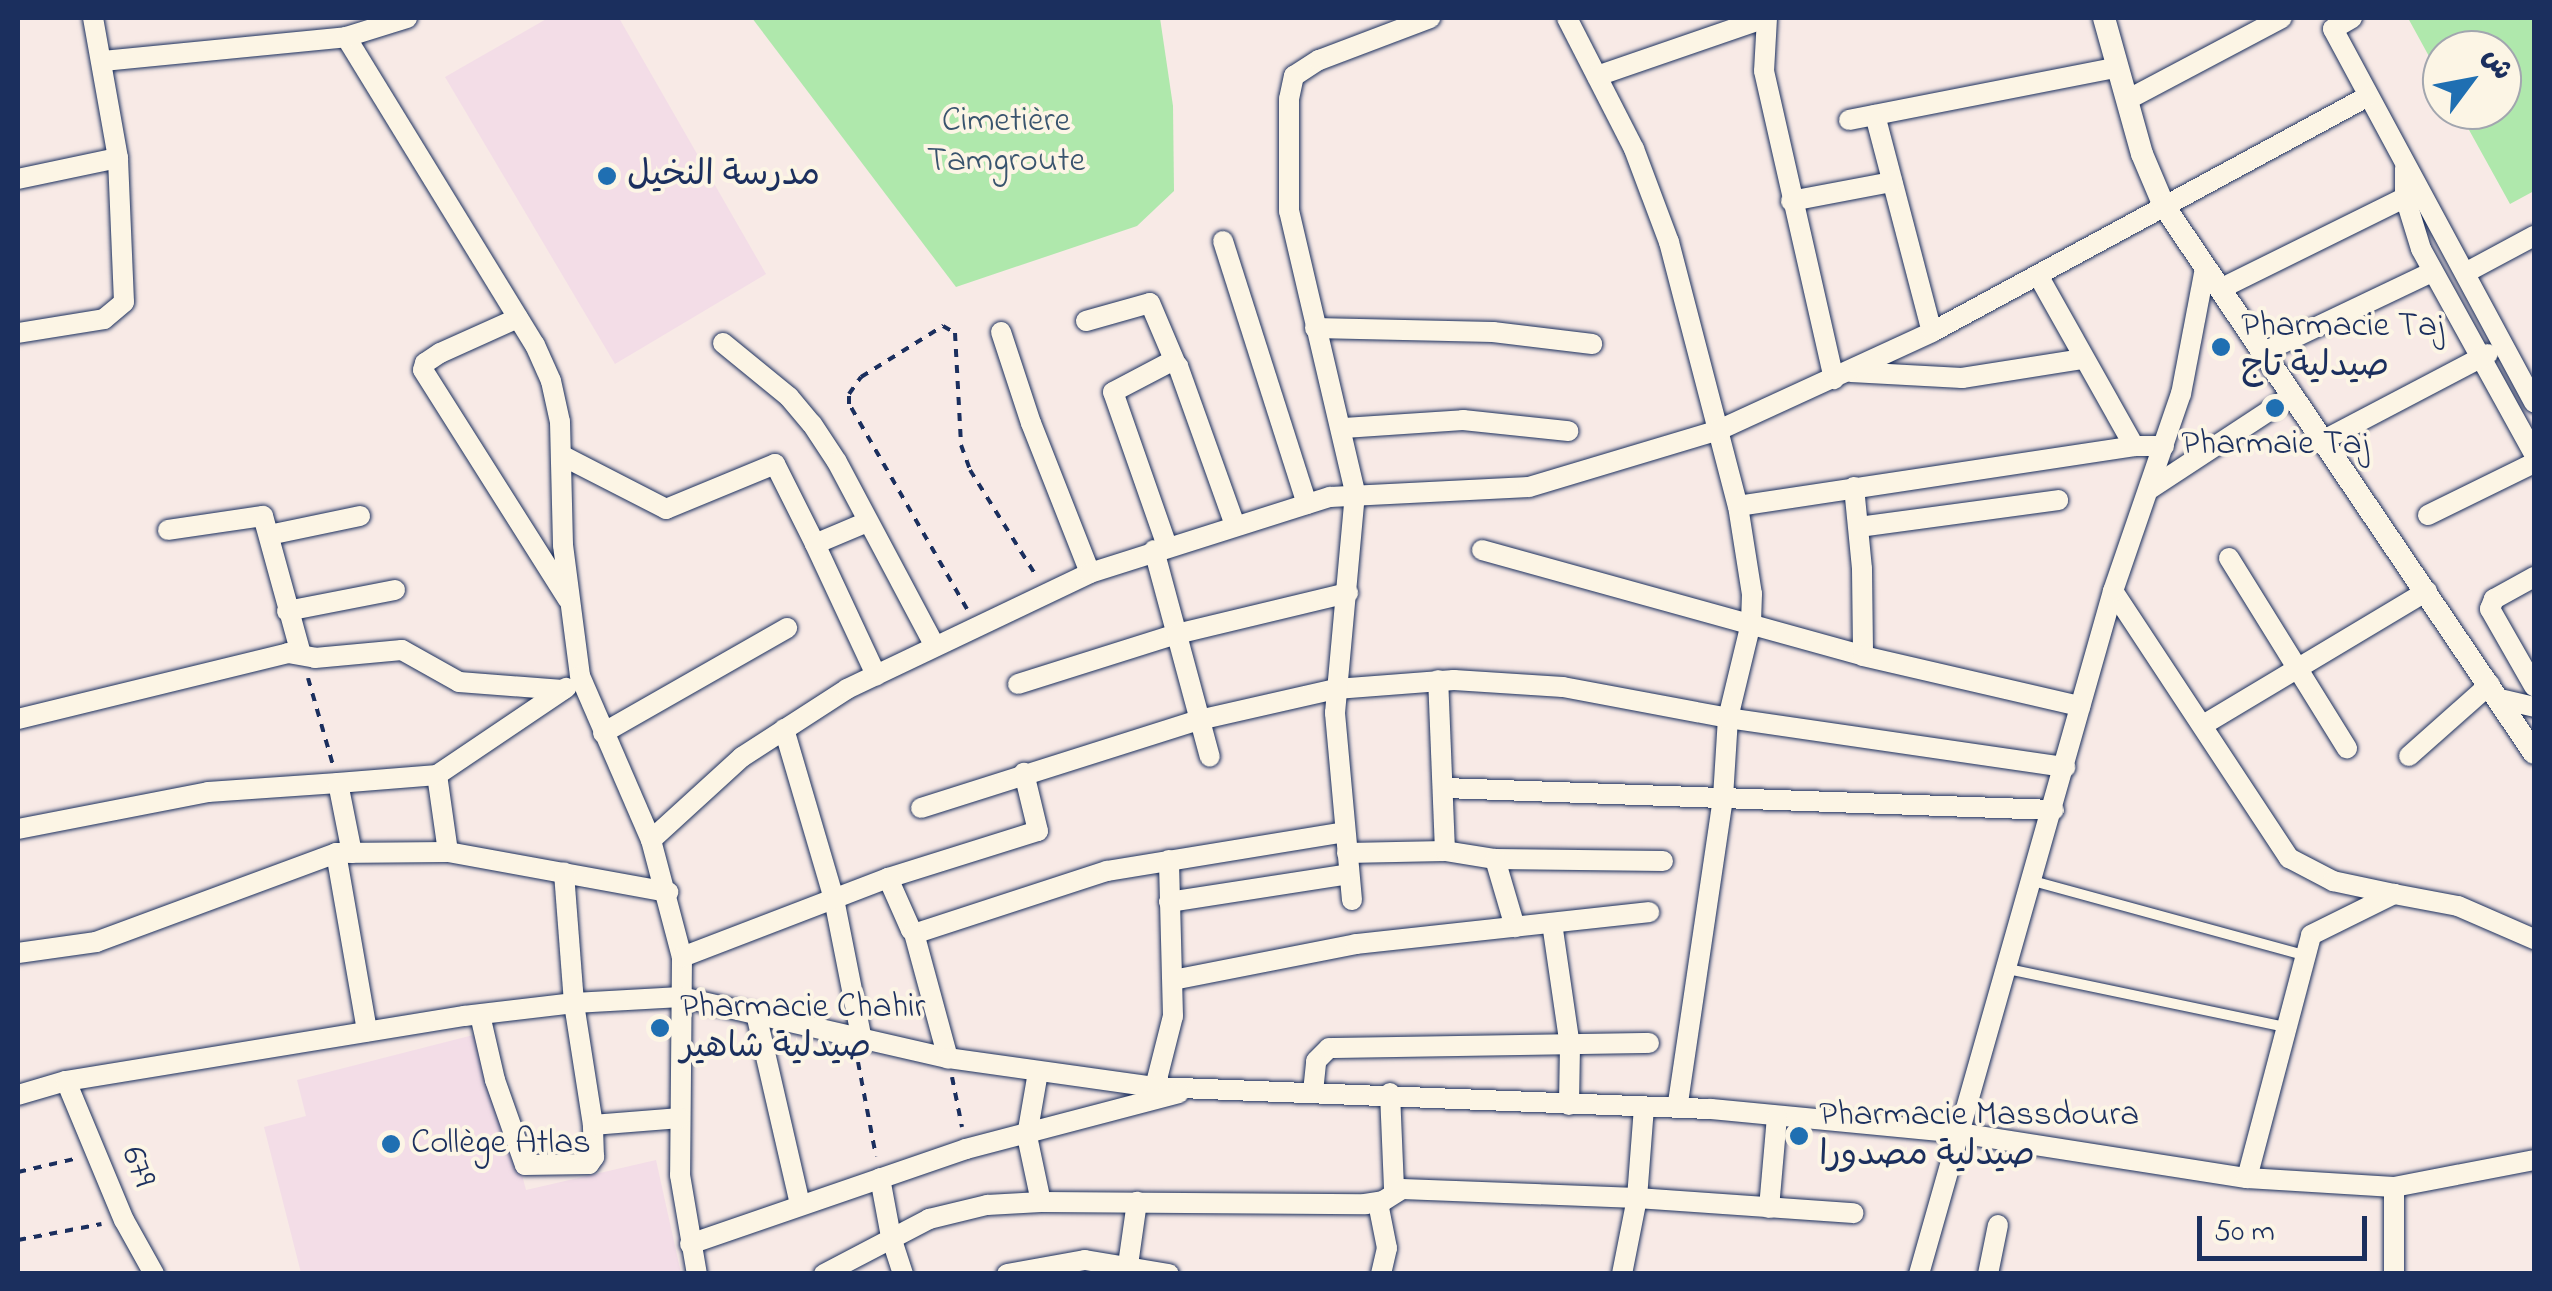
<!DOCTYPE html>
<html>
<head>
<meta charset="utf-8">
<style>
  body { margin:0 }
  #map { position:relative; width:2552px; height:1291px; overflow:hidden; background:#f8eae6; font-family:"Indie Flower","Playpen Sans Arabic",sans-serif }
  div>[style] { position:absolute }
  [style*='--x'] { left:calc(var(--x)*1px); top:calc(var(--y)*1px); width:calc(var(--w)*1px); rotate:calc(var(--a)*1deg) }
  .built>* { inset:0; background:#f3dde7 }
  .green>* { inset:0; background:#afe8ac }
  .path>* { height:4px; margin-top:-2px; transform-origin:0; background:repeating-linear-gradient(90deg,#1b2f5e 0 8px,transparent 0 16px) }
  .roads { filter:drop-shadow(0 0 2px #1b2f5e) drop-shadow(0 0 2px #1b2f5e) }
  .service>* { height:10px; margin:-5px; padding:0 5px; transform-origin:5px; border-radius:5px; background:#fcf5e5 }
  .minor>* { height:20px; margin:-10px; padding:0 10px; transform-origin:10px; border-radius:10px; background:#fcf5e5 }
  .tertiary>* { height:22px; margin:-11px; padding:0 11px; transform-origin:11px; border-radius:11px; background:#fcf5e5 }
  .dots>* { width:28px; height:28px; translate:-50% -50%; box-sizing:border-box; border:5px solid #fcf5e5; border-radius:50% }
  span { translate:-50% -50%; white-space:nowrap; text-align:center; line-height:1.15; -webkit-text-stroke:8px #fcf5e5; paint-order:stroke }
  .park-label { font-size:35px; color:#39546e }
  .poi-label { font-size:35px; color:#1b2f5e }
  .left { translate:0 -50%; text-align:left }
  .street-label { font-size:35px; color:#1b2f5e }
  .frame { position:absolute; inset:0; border:20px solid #1b2f5e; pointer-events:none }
  .north { position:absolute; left:2422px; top:30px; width:100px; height:100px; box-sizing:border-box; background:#fcf5e5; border:2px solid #a2a6af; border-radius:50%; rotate:58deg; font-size:28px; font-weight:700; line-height:40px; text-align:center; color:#1b2f5e }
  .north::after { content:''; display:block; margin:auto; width:35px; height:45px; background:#1f6fb2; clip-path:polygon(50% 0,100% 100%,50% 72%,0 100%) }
  .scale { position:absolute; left:2197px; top:1216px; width:170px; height:45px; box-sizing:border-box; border:5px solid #1b2f5e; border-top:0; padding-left:12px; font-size:30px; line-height:35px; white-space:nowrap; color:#1b2f5e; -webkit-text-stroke:8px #fcf5e5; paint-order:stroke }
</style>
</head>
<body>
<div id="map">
  <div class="built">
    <div style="clip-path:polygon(548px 18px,619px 18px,766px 274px,615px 364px,445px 77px)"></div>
    <div style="clip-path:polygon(485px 1032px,526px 1190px,656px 1160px,681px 1273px,301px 1273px,264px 1127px,306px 1116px,297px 1080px)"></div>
  </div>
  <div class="green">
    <div style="clip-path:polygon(752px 18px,1160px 18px,1173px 106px,1174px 191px,1137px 226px,956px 287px)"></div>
    <div style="clip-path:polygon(2408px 18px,2534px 18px,2534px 191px,2510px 204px,2458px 110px,2502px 110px,2502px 50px,2442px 50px,2442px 80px)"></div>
  </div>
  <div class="path">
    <div style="--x:967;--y:609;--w:237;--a:-119.9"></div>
    <div style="--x:849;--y:404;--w:10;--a:-90"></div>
    <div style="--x:849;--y:394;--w:21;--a:-55"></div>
    <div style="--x:861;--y:377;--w:97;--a:-31.9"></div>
    <div style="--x:943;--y:326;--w:14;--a:30"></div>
    <div style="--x:955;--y:333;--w:112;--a:86.9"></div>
    <div style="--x:961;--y:445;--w:27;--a:70"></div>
    <div style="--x:970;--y:470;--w:123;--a:58"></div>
    <div style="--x:308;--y:678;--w:91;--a:74"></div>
    <div style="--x:858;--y:1062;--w:96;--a:79.2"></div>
    <div style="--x:952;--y:1077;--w:51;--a:78.7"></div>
    <div style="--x:18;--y:1172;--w:57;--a:-13.1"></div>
    <div style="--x:18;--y:1240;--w:85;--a:-10.9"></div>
  </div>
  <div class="roads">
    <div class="service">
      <div style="--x:2033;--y:881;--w:281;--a:15.3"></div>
      <div style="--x:2008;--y:969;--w:284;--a:11.8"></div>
    </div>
    <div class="minor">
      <div style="--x:1567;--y:18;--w:147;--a:62.9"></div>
      <div style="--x:1634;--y:149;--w:99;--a:69.4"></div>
      <div style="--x:1669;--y:242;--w:273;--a:75.4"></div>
      <div style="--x:1738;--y:506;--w:89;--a:81"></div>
      <div style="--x:1752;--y:594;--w:29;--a:92"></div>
      <div style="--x:1751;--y:623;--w:98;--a:103.6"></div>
      <div style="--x:1728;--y:718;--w:80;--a:93.6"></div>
      <div style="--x:1723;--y:798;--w:313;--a:98.4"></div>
      <div style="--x:1767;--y:18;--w:53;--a:93.2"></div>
      <div style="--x:1764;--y:71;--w:316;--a:77.2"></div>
      <div style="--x:2352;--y:18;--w:22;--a:150"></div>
      <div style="--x:2333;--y:29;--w:424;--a:61.7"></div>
      <div style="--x:346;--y:37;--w:361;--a:58.5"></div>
      <div style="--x:535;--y:345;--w:39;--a:66"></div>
      <div style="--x:551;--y:381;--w:42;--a:77.6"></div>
      <div style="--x:560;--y:422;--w:123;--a:88.6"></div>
      <div style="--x:563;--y:545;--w:132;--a:82.6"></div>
      <div style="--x:580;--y:676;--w:179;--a:66.6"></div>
      <div style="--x:651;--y:840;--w:121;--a:75.2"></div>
      <div style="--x:682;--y:957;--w:218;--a:90.5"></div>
      <div style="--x:680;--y:1175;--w:100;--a:80.3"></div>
      <div style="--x:103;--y:61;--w:244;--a:-5.6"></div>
      <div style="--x:346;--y:37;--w:64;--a:-17.3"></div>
      <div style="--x:1597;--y:76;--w:178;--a:-19"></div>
      <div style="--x:2127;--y:100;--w:175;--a:-27.9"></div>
      <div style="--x:1875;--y:115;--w:224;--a:75.3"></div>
      <div style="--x:1849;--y:120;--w:274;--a:-11.1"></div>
      <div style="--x:2405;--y:168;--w:29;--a:90"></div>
      <div style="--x:2405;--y:197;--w:54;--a:72.9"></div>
      <div style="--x:2421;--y:249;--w:234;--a:61.1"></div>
      <div style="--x:18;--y:179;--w:102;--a:-11.9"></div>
      <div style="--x:1791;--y:201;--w:103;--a:-10.7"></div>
      <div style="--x:1223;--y:241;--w:276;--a:72.3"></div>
      <div style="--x:2465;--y:273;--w:78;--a:-28.2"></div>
      <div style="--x:2038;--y:275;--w:196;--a:60.7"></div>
      <div style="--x:2220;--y:289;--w:216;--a:-26.3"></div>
      <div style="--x:518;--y:318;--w:85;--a:155.8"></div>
      <div style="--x:440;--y:353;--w:18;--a:146"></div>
      <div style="--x:425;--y:363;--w:7;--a:106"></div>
      <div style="--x:423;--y:370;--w:271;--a:57.7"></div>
      <div style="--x:1086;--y:321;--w:66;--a:-15.7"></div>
      <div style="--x:1150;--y:303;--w:64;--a:67"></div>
      <div style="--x:1315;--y:328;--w:178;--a:1.3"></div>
      <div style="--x:1493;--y:332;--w:100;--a:6.9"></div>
      <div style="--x:1001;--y:332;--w:96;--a:71.8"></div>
      <div style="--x:1031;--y:423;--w:161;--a:68.5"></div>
      <div style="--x:18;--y:333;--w:87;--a:-9.2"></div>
      <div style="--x:104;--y:319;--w:26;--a:-40"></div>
      <div style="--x:124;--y:302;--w:144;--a:-92.4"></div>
      <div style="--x:118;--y:158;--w:142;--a:-100.1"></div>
      <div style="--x:723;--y:343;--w:85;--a:39.3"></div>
      <div style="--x:789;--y:397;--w:35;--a:50"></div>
      <div style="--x:812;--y:424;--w:45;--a:56.7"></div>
      <div style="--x:837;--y:462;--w:208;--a:62"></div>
      <div style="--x:2264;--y:352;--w:186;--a:-25.5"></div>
      <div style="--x:1851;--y:372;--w:111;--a:3.1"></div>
      <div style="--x:1962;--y:378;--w:121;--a:-9"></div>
      <div style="--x:1344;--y:428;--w:119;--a:-3.8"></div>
      <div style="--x:1463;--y:420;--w:106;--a:6"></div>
      <div style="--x:2324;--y:440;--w:185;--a:-27.7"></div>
      <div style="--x:561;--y:455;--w:118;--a:27.2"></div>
      <div style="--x:666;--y:509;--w:118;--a:-22.4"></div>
      <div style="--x:775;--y:464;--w:89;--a:63.4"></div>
      <div style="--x:815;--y:544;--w:56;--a:-22.9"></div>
      <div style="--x:1854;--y:487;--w:82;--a:84.4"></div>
      <div style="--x:1862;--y:569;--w:87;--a:89.3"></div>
      <div style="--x:2150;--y:489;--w:171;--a:-33.3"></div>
      <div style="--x:1738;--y:506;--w:401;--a:-8.6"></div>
      <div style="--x:2134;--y:446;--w:30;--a:0"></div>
      <div style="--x:2428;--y:515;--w:118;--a:-26.1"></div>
      <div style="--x:1859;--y:527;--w:201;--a:-7.7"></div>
      <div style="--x:168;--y:530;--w:96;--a:-8.4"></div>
      <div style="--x:263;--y:516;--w:143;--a:74.6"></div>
      <div style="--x:269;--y:535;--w:93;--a:-11.8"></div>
      <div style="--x:815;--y:544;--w:145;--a:65"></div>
      <div style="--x:1167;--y:546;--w:163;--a:-109.3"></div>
      <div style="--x:1113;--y:392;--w:67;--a:-27.7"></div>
      <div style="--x:1172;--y:361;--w:8;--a:40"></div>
      <div style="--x:1178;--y:366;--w:169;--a:70.3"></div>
      <div style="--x:1154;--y:550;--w:214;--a:74.9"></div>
      <div style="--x:1482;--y:550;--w:395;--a:15.5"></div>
      <div style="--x:1863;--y:656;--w:223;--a:13"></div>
      <div style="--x:2229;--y:558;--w:224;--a:58.2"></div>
      <div style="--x:2534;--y:577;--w:46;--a:151.2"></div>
      <div style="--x:2494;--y:599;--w:11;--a:112"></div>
      <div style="--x:2490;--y:609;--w:89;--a:60.3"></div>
      <div style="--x:2113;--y:591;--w:320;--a:56.6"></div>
      <div style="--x:2289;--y:858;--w:50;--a:27.6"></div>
      <div style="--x:2333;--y:881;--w:62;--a:12"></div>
      <div style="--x:287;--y:611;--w:110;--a:-11"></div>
      <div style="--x:1018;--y:684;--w:167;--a:-17.5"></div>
      <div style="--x:1177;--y:634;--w:176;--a:-13.5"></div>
      <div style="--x:2500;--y:699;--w:35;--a:13"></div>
      <div style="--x:18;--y:719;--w:278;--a:-13.7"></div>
      <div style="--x:288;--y:653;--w:27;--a:10"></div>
      <div style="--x:315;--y:658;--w:87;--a:-5.3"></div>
      <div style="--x:402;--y:650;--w:65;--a:29.3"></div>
      <div style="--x:459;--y:682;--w:104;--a:4.4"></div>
      <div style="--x:2203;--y:725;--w:261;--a:-30.9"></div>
      <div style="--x:784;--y:729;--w:177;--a:73.6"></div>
      <div style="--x:834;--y:899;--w:144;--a:78.8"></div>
      <div style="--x:603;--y:733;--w:212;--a:-29.7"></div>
      <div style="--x:2409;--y:756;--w:108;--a:-41.6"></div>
      <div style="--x:1445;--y:788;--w:609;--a:2.07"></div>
      <div style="--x:921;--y:808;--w:292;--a:-17.6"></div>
      <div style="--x:1199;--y:720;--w:140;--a:-12.8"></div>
      <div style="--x:1336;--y:689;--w:118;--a:-4.4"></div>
      <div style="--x:1454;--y:680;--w:109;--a:3.7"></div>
      <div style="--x:1563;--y:687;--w:168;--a:10.6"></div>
      <div style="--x:1728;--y:718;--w:341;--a:8.3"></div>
      <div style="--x:18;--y:829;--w:194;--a:-11"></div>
      <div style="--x:208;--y:792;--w:130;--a:-4"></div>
      <div style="--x:651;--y:840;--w:123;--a:-42.4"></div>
      <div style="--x:742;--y:757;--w:125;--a:-32.9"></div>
      <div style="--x:847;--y:689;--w:269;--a:-25.5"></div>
      <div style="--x:1090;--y:573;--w:252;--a:-17.6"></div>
      <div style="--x:1330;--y:497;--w:199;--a:-2.9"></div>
      <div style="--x:1529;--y:487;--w:198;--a:-16.7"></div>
      <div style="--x:1719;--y:430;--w:234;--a:-24.7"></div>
      <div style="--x:1932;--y:332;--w:494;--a:-28.4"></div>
      <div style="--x:1445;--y:851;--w:51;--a:9.1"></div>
      <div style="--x:1495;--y:859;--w:168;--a:0.7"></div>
      <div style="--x:448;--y:852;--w:78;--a:-98.1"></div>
      <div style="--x:437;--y:775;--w:156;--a:-34"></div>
      <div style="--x:336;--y:853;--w:181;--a:80.1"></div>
      <div style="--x:352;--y:853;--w:71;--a:-101.3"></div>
      <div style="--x:338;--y:783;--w:99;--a:-4.6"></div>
      <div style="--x:1347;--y:853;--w:98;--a:-1.2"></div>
      <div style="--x:1445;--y:851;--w:171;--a:-92.3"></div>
      <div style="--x:1495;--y:859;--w:71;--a:73.6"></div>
      <div style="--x:888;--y:878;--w:57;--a:66.1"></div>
      <div style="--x:911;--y:930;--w:7;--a:27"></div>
      <div style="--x:917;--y:933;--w:200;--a:-18.1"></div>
      <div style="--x:1107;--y:871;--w:240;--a:-9.3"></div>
      <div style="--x:1352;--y:900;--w:188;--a:-95.2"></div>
      <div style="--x:1335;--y:713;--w:222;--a:-84.8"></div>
      <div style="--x:1355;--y:492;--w:289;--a:-103.2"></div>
      <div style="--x:1289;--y:211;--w:112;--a:-90"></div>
      <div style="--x:1289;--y:99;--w:24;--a:-78"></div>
      <div style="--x:1294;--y:76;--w:30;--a:-33"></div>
      <div style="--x:1319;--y:60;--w:119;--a:-20.7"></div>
      <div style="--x:1169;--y:902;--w:182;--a:-8.8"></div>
      <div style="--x:1552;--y:923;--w:124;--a:81.7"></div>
      <div style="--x:1570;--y:1046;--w:59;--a:91"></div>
      <div style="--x:914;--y:933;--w:130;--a:74.8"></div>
      <div style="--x:18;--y:953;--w:79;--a:-8"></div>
      <div style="--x:96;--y:942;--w:256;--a:-20.3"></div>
      <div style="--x:336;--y:853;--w:112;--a:-0.5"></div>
      <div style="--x:448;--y:852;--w:224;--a:10.3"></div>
      <div style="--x:682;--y:957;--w:221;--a:-21"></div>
      <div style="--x:888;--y:878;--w:157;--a:-17.4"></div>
      <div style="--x:1038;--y:831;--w:60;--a:-103.6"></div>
      <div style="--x:1173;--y:980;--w:187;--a:-11.1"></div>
      <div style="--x:1356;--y:944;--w:295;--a:-6.2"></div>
      <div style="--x:480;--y:1015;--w:67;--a:77"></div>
      <div style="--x:495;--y:1080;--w:90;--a:70.6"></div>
      <div style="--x:525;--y:1165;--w:64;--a:-0.9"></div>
      <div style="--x:589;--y:1164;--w:9;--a:-54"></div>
      <div style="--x:594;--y:1157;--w:32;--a:-92"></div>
      <div style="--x:593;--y:1125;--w:123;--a:-98.9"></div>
      <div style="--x:574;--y:1003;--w:131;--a:-94.4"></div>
      <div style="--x:757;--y:1018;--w:191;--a:77"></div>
      <div style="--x:1038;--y:1072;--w:65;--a:99.8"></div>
      <div style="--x:1027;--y:1136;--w:67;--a:78"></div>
      <div style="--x:66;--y:1081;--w:151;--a:67.4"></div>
      <div style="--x:124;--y:1220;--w:62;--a:60.9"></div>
      <div style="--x:1155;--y:1087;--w:73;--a:-75.8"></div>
      <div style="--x:1173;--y:1016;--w:156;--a:-91.5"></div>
      <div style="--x:1313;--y:1092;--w:31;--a:-84"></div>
      <div style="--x:1316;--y:1061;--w:18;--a:-45"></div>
      <div style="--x:1329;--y:1048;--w:320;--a:-0.9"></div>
      <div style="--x:1390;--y:1093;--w:97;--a:87.6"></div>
      <div style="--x:18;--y:1095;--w:50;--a:-16.3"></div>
      <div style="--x:66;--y:1081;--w:403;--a:-9.3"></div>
      <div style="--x:464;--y:1016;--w:111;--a:-6.7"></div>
      <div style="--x:574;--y:1003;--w:107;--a:-3.2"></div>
      <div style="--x:681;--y:997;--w:274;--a:12.9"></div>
      <div style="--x:948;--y:1058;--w:209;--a:8"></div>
      <div style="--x:1155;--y:1087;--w:556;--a:2.27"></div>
      <div style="--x:1711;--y:1109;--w:249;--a:5.5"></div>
      <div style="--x:1959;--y:1133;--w:291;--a:8.9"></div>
      <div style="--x:2247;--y:1178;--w:147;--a:3.5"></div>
      <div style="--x:2394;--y:1187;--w:143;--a:-10.9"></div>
      <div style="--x:593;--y:1125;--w:87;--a:-4.6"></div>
      <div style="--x:880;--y:1178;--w:60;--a:79.4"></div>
      <div style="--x:891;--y:1237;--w:39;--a:72"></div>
      <div style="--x:2247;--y:1178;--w:251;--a:-75.2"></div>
      <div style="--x:2311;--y:935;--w:93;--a:-26.3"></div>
      <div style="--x:2394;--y:894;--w:65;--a:10.6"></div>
      <div style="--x:2458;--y:906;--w:83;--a:23.5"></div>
      <div style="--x:1378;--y:1203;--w:46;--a:78.7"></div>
      <div style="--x:1387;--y:1248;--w:27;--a:103"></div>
      <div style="--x:1769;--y:1208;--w:91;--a:-85"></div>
      <div style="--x:690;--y:1244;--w:292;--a:-19"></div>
      <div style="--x:966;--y:1149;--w:220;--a:-14.7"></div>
      <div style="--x:1128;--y:1265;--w:64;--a:-81.9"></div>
      <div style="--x:824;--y:1274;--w:119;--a:-27.6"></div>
      <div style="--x:929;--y:1219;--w:60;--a:-13.6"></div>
      <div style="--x:987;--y:1205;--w:54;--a:-3.2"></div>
      <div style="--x:1041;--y:1202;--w:324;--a:0.4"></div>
      <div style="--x:1365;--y:1204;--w:18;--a:-9"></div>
      <div style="--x:1383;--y:1201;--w:22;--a:-32"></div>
      <div style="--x:1402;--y:1189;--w:235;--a:2.2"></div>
      <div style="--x:1637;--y:1198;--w:217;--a:4"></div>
      <div style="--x:1007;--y:1274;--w:79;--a:-10.2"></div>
      <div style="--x:1085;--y:1260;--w:85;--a:9.5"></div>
      <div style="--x:1622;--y:1274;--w:77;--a:-78.8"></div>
      <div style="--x:1637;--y:1198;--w:92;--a:-85.6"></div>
      <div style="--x:1919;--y:1274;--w:710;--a:-74.14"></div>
      <div style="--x:2113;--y:591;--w:208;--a:-71"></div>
      <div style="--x:2181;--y:394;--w:128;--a:-79.2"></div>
      <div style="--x:1988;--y:1274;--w:50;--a:-78.5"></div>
      <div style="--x:2394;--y:1274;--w:87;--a:-90"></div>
    </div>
    <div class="tertiary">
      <div style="--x:2104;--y:18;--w:141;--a:74.4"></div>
      <div style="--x:2142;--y:154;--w:56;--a:67.1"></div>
      <div style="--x:2164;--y:206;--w:660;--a:55.92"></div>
    </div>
  </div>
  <div class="dots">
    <div style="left:607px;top:176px;background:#1f6fb2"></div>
    <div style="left:2221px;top:347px;background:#1f6fb2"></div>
    <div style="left:2275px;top:408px;background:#1f6fb2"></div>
    <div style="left:660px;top:1028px;background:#1f6fb2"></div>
    <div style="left:1799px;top:1136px;background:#1f6fb2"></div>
    <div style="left:391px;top:1144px;background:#1f6fb2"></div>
  </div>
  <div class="park-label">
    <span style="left:1006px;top:142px">Cimetière<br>Tamgroute</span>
  </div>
  <div class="poi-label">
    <span class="left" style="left:627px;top:176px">مدرسة النخيل</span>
    <span class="left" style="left:2241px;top:347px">Pharmacie Taj<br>صيدلية تاج</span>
    <span style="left:2275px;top:445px">Pharmaie Taj</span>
    <span class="left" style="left:680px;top:1028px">Pharmacie Chahir<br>صيدلية شاهير</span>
    <span class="left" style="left:1819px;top:1136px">Pharmacie Massdoura<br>صيدلية مصدورا</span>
    <span class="left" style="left:411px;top:1144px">Collège Atlas</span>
  </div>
  <div class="street-label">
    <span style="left:137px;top:1167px;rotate:68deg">679</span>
  </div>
  <div class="frame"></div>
  <div class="north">ش</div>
  <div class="scale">50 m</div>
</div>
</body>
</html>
